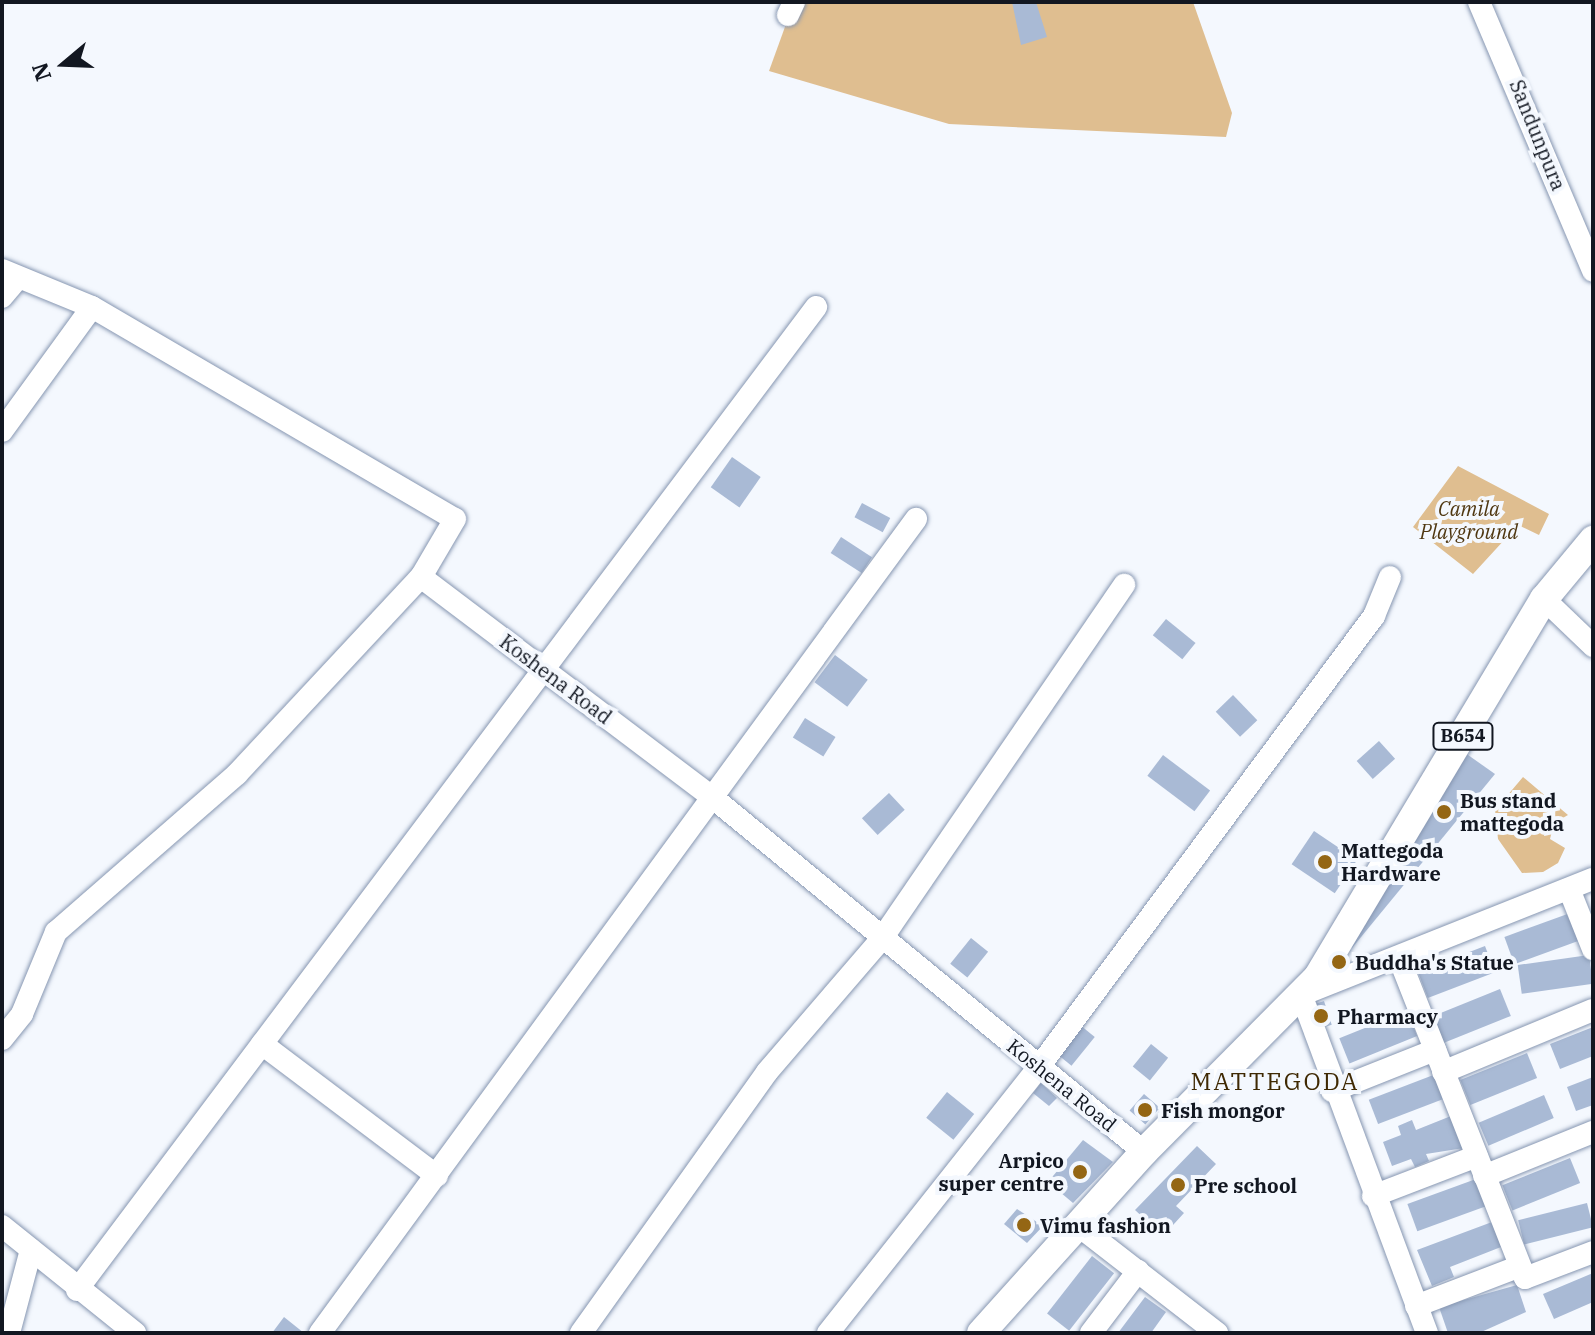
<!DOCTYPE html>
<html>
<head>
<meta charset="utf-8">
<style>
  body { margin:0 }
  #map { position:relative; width:1595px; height:1335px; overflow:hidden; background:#f4f8fe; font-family:"IBM Plex Serif",serif }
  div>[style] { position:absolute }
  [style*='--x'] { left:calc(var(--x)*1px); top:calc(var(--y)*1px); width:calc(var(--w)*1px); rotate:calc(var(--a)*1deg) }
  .green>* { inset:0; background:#dfbe90 }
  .building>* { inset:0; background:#a9bad5; transform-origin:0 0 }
  .roads { filter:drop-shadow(0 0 2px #8696b1) drop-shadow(0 0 2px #8696b1) }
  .minor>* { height:22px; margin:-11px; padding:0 11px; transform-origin:11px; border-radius:11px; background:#fff }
  .major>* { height:28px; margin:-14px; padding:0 14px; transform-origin:14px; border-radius:14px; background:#fff }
  .dots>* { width:22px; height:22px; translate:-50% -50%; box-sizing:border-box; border:4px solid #f4f8fe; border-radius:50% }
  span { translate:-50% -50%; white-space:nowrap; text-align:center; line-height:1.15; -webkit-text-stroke:8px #f4f8fe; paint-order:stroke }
  .shield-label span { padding:2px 6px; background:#f4f8fe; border:2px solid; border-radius:6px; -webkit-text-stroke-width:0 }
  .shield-label { font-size:18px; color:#121721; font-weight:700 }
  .street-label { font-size:20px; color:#121721 }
  .park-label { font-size:20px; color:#4f3711; font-style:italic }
  .poi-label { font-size:20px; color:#121721; font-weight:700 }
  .left { translate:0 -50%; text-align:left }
  .right { translate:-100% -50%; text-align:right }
  .quarter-label { font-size:24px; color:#3f2903; letter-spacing:2px }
  .frame { position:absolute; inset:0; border:4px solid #121721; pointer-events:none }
  .north { position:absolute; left:24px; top:24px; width:80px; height:80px; -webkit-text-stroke:6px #f4f8fe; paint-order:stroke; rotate:251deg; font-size:22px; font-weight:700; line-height:32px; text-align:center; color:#121721 }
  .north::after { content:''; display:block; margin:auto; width:28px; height:36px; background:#121721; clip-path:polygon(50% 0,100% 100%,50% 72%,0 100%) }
</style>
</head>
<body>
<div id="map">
  <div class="green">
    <div style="clip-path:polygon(794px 2px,1193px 2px,1232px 113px,1226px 137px,949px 124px,769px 71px)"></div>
    <div style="clip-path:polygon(1458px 466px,1549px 514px,1539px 535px,1518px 525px,1473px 574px,1413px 527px)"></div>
    <div style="clip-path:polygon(1523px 777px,1568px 815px,1554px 823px,1550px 839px,1565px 848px,1558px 863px,1543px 872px,1522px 873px,1498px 839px,1495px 810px)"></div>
  </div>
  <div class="building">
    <div style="clip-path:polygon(1012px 2px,1036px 2px,1047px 37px,1021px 45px)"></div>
    <div style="left:732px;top:457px;width:35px;height:37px;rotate:35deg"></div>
    <div style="left:862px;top:503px;width:32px;height:16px;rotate:28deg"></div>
    <div style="left:841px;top:537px;width:37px;height:19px;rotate:33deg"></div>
    <div style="left:1166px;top:619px;width:38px;height:21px;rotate:39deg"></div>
    <div style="left:835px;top:655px;width:41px;height:34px;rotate:37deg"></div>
    <div style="left:1233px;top:695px;width:35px;height:24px;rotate:46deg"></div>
    <div style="left:805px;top:718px;width:36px;height:23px;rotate:32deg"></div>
    <div style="left:1379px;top:741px;width:24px;height:30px;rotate:48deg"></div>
    <div style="clip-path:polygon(1461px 750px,1495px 774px,1352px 948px,1348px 942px)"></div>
    <div style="left:1163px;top:755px;width:59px;height:26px;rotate:37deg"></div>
    <div style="left:889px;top:793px;width:23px;height:37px;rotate:47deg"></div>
    <div style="left:1314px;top:831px;width:52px;height:40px;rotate:34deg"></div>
    <div style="left:1573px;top:912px;width:29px;height:73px;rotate:70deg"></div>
    <div style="left:971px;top:938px;width:22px;height:33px;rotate:39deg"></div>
    <div style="left:1485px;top:946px;width:28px;height:72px;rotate:69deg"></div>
    <div style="left:1589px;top:955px;width:29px;height:72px;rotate:82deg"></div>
    <div style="left:1500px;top:989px;width:29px;height:72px;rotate:68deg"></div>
    <div style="left:1324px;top:1001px;width:25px;height:16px;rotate:72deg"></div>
    <div style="left:1407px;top:1011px;width:27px;height:73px;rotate:68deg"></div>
    <div style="left:1080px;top:1025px;width:19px;height:37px;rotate:39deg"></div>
    <div style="clip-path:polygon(1593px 1027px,1593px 1056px,1560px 1069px,1550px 1044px)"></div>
    <div style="left:1151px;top:1044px;width:22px;height:29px;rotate:39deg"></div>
    <div style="left:1527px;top:1053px;width:27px;height:72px;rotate:68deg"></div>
    <div style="left:1436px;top:1074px;width:26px;height:72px;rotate:69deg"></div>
    <div style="clip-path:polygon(1593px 1077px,1593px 1105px,1576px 1111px,1567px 1087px)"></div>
    <div style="clip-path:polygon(1041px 1083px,1057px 1098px,1049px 1106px,1033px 1093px)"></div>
    <div style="left:947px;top:1092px;width:35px;height:33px;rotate:39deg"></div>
    <div style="left:1144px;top:1094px;width:21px;height:22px;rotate:41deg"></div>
    <div style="left:1544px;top:1095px;width:25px;height:71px;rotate:67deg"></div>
    <div style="clip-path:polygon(1451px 1116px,1464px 1148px,1426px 1154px,1429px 1161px,1415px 1167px,1411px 1159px,1392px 1166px,1383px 1142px,1401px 1135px,1398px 1126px,1412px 1120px,1416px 1130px)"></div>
    <div style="clip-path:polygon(1083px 1140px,1113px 1162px,1073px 1203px,1048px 1182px)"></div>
    <div style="clip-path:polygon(1197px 1146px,1216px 1164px,1176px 1206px,1184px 1213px,1163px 1236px,1135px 1210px)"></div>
    <div style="left:1570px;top:1158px;width:27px;height:73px;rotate:68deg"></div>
    <div style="left:1476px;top:1179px;width:29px;height:73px;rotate:70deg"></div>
    <div style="left:1587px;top:1203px;width:25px;height:71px;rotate:76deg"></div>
    <div style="clip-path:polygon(1017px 1209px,1043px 1226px,1027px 1243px,1004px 1224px)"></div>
    <div style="clip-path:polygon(1492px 1222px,1501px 1247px,1450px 1267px,1454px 1277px,1432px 1286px,1417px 1250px)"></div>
    <div style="left:1092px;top:1256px;width:28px;height:73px;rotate:38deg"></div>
    <div style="clip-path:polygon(1593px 1273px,1593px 1302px,1554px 1319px,1543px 1294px)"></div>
    <div style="clip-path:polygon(1517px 1285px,1526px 1312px,1479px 1333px,1448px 1333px,1439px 1307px)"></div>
    <div style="clip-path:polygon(1145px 1297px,1166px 1312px,1151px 1333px,1118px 1333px)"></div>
    <div style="clip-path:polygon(284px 1317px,304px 1333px,272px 1333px)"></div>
  </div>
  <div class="roads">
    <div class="minor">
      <div style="--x:1479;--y:2;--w:292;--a:67"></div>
      <div style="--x:788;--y:15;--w:14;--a:-65"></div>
      <div style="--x:2;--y:270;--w:97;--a:22.3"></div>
      <div style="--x:92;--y:307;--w:420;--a:30.3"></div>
      <div style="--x:455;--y:519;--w:67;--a:120.4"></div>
      <div style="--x:421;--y:577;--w:365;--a:37.1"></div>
      <div style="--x:712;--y:797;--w:559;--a:39.41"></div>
      <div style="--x:2;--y:297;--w:25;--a:-50"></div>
      <div style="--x:2;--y:431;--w:153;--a:-54"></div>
      <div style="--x:1544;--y:599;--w:68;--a:43.8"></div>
      <div style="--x:1569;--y:889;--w:65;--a:68.2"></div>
      <div style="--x:1399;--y:958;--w:344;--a:68.5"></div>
      <div style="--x:1525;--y:1278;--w:73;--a:-20.9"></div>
      <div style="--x:2;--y:1039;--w:32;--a:-51"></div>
      <div style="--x:22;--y:1014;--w:89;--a:-67.5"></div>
      <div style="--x:56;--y:932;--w:240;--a:-41.1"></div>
      <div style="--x:237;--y:774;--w:270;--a:-47"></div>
      <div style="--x:262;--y:1044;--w:219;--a:37"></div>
      <div style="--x:1443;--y:1072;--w:162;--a:-22.5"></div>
      <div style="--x:1332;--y:1091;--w:111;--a:-21.7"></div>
      <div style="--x:1484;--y:1176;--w:118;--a:-22"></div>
      <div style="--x:1373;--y:1196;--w:111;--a:-21"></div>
      <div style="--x:2;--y:1226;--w:171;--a:38.8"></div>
      <div style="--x:1079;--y:1226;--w:175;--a:37.8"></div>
      <div style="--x:77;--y:1290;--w:1230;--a:-53.06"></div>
      <div style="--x:1416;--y:1306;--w:111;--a:-21"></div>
      <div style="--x:9;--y:1333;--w:86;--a:-75.2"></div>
      <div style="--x:320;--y:1333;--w:1009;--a:-53.79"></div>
      <div style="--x:581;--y:1333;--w:320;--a:-54.5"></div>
      <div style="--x:767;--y:1072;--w:178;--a:-49.3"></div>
      <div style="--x:883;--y:937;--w:427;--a:-55.6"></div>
      <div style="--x:828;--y:1333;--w:340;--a:-51.6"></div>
      <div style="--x:1039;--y:1067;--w:562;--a:-53.4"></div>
      <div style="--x:1374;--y:616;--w:42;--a:-67.7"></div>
      <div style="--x:1091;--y:1333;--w:78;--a:-52.8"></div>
      <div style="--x:1427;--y:1333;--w:361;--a:-110.4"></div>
      <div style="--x:1301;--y:995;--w:314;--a:-21.7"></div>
    </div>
    <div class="major">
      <div style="--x:981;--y:1333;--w:244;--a:-48"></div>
      <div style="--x:1144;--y:1152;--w:245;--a:-45.2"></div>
      <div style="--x:1317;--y:978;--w:442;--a:-59.1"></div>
      <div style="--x:1544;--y:599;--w:77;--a:-50.3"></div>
    </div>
  </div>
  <div class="dots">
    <div style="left:1444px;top:812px;background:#946614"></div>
    <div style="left:1325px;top:862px;background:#946614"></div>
    <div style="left:1339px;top:962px;background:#946614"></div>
    <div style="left:1321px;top:1016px;background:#946614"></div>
    <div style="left:1145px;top:1110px;background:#946614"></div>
    <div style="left:1080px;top:1172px;background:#946614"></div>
    <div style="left:1178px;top:1185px;background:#946614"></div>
    <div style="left:1024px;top:1225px;background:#946614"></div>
  </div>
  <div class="shield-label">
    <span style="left:1463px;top:736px">B654</span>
  </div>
  <div class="street-label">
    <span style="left:1538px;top:135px;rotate:68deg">Sandunpura</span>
    <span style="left:556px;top:679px;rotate:37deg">Koshena Road</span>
    <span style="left:1062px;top:1085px;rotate:39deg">Koshena Road</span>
  </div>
  <div class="park-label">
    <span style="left:1469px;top:520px">Camila<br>Playground</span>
  </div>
  <div class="poi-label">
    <span class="left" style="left:1460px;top:812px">Bus stand<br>mattegoda</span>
    <span class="left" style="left:1341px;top:862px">Mattegoda<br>Hardware</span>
    <span class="left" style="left:1355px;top:962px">Buddha's Statue</span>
    <span class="left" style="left:1337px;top:1016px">Pharmacy</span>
    <span class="left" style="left:1161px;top:1110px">Fish mongor</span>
    <span class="right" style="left:1064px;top:1172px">Arpico<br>super centre</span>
    <span class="left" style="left:1194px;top:1185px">Pre school</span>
    <span class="left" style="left:1040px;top:1225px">Vimu fashion</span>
  </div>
  <div class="quarter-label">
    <span style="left:1275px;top:1082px">MATTEGODA</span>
  </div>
  <div class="frame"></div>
  <div class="north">N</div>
</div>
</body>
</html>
